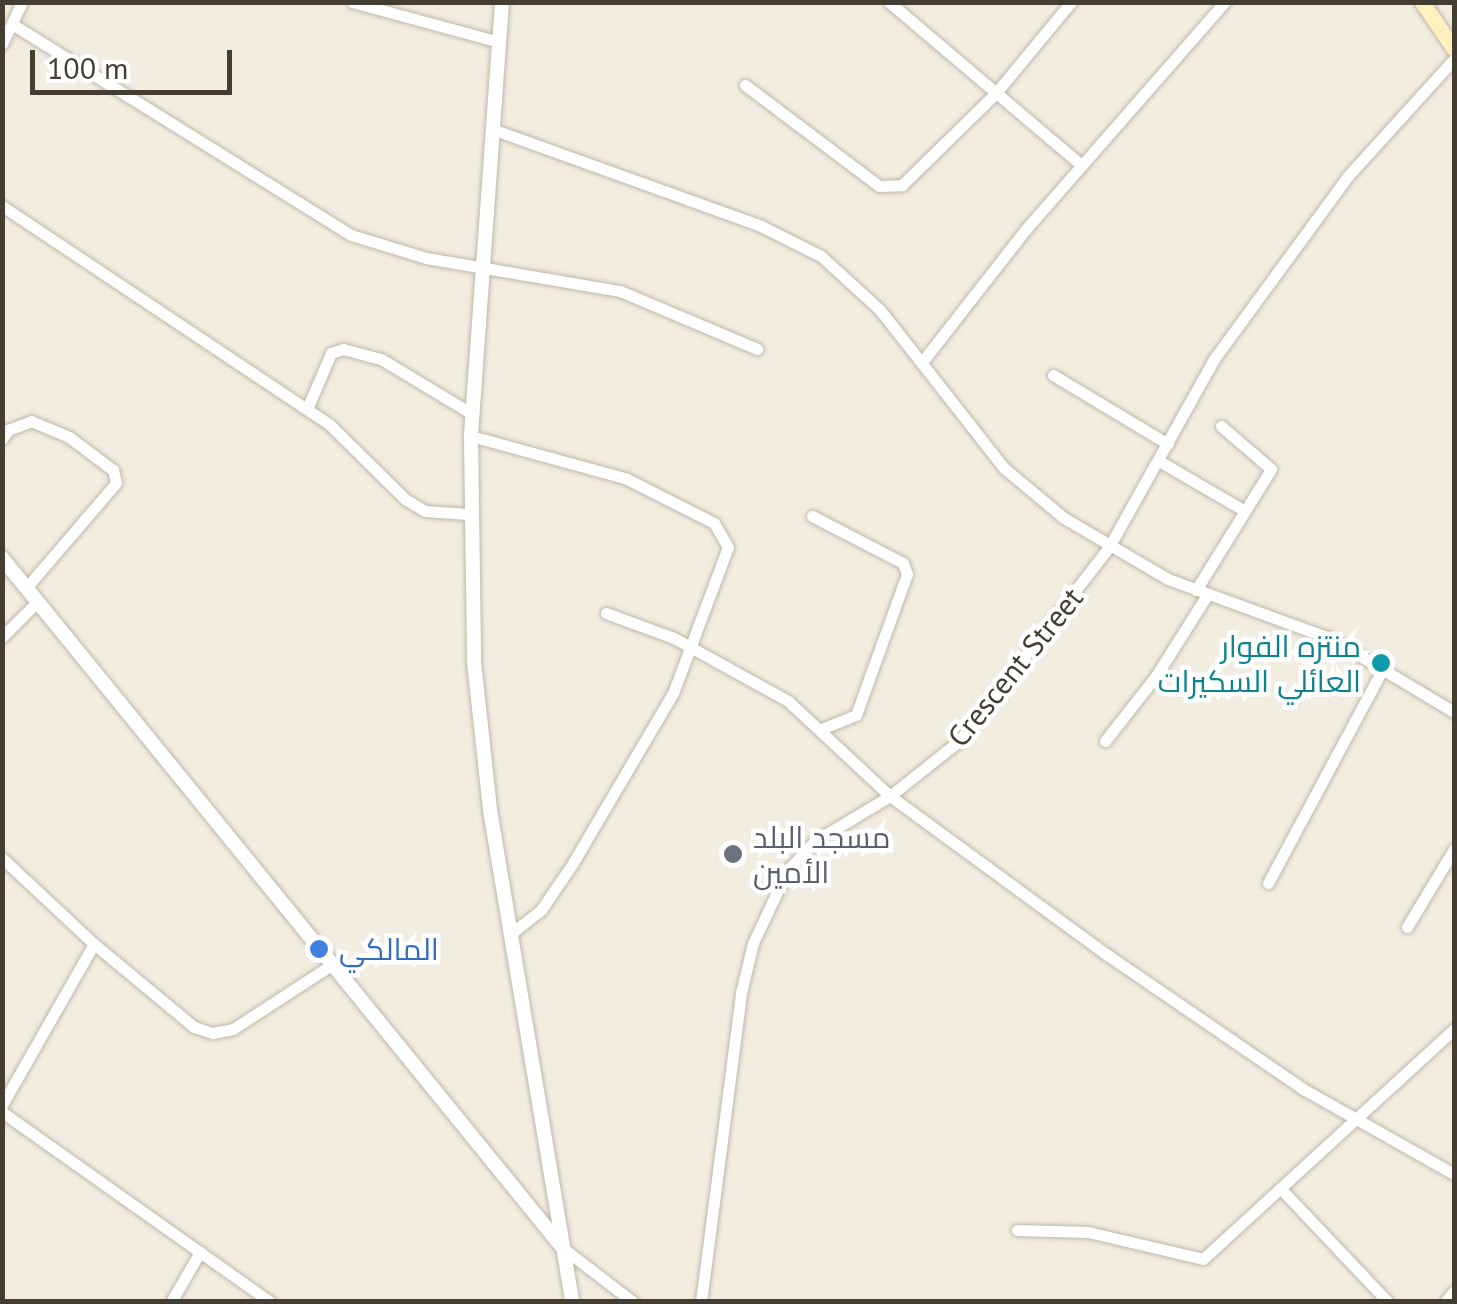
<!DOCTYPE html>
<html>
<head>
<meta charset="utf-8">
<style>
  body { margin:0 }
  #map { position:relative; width:1457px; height:1304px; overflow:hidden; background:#f2ede1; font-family:"PT Sans",Cairo,sans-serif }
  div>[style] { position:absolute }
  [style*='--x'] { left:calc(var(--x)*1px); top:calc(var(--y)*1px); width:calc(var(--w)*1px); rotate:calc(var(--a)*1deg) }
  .roads { filter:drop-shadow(0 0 2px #c1b8a6) drop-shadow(0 0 2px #c1b8a6) }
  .minor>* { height:11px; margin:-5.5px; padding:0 5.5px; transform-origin:5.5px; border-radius:5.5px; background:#fff }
  .tertiary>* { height:14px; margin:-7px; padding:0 7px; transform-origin:7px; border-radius:7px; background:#fff }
  .secondary>* { height:15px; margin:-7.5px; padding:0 7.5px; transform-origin:7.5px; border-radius:7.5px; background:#fff1be }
  .dots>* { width:28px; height:28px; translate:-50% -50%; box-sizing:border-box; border:5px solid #fff; border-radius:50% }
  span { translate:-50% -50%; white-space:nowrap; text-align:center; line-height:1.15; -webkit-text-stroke:9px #fff; paint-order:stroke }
  .culture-label { font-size:30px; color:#0d838f }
  .right { translate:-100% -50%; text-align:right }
  .street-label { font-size:30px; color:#443d32 }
  .worship-label { font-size:30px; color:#5b616d }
  .left { translate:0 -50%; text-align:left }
  .shop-label { font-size:30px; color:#366cbe }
  .frame { position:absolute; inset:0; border:5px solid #443d32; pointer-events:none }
  .scale { position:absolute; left:30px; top:50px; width:202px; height:45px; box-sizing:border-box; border:5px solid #443d32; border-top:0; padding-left:12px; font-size:30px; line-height:35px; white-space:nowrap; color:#443d32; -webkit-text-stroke:8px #fff; paint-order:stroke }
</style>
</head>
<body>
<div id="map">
  <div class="roads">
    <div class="minor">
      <div style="--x:352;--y:2;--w:152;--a:15.2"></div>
      <div style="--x:889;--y:2;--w:252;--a:40.3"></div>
      <div style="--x:12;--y:24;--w:399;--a:31.9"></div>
      <div style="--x:351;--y:235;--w:78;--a:17"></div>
      <div style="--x:426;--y:258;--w:197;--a:9.7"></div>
      <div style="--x:620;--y:291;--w:149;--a:22.9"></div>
      <div style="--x:2;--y:44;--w:47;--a:-64.5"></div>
      <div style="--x:745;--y:85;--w:168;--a:37"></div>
      <div style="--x:879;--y:186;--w:23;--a:-2"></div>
      <div style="--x:902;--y:185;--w:130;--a:-44.4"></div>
      <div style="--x:995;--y:94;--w:119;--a:-50.4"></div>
      <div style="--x:492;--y:129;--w:286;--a:19.8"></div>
      <div style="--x:761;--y:226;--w:67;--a:26.6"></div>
      <div style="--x:821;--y:256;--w:80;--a:42.5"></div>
      <div style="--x:880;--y:310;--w:201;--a:51.9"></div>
      <div style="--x:1004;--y:468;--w:78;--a:39.8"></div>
      <div style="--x:1064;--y:518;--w:121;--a:30.4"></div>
      <div style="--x:1168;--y:579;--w:175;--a:20.1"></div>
      <div style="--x:1332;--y:639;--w:142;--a:30.9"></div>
      <div style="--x:2;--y:206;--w:394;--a:33.7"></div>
      <div style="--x:330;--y:425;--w:105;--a:44.6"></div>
      <div style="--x:405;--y:499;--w:23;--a:31"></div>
      <div style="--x:425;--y:511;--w:43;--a:4"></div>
      <div style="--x:922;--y:362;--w:169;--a:-52"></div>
      <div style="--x:1026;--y:229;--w:302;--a:-48.8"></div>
      <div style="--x:1053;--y:375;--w:134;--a:31"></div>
      <div style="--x:307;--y:409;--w:61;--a:-66.8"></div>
      <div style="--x:331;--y:353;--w:13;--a:-18"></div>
      <div style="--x:343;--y:349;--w:39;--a:15"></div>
      <div style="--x:381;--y:359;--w:106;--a:31.1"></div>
      <div style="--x:471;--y:436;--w:160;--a:15.3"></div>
      <div style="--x:625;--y:478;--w:100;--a:26.8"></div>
      <div style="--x:714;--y:523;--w:28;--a:60"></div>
      <div style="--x:728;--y:547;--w:156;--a:110.6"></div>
      <div style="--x:673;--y:693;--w:197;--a:120.5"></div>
      <div style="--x:573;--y:863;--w:57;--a:124.2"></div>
      <div style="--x:541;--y:910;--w:34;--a:142"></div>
      <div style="--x:2;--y:439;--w:11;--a:-56"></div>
      <div style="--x:8;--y:430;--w:25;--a:-21"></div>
      <div style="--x:31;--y:421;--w:41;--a:22.8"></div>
      <div style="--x:69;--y:437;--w:55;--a:36.9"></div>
      <div style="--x:113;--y:470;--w:13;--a:77"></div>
      <div style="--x:116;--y:483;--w:137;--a:130.6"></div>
      <div style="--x:1159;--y:461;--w:99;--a:30.2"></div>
      <div style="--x:812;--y:516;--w:102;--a:27.3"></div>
      <div style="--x:903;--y:563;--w:12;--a:70"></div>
      <div style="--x:907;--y:574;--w:150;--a:109.9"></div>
      <div style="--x:856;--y:715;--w:38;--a:158"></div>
      <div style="--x:1196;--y:590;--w:142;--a:-58.2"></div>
      <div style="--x:1271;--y:469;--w:66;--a:-139.3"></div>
      <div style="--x:606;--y:613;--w:72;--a:20.2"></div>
      <div style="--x:674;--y:638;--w:130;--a:28.9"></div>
      <div style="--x:788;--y:701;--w:139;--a:43"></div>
      <div style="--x:890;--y:796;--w:268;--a:36.2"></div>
      <div style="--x:1106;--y:954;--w:239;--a:34.4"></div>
      <div style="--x:1303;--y:1089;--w:173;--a:29.4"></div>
      <div style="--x:2;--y:637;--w:51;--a:-45"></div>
      <div style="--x:1105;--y:741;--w:83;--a:-51.9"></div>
      <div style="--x:1156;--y:676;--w:96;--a:-57.8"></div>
      <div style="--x:2;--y:858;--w:126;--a:43.1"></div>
      <div style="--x:94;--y:944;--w:130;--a:39.7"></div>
      <div style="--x:194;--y:1027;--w:20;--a:18"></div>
      <div style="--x:213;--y:1033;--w:20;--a:-11"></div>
      <div style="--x:233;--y:1029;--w:117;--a:-33.1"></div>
      <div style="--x:1268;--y:883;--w:242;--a:-61.8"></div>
      <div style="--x:1407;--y:927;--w:91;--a:-58.9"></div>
      <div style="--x:2;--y:1105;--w:185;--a:-60.3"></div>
      <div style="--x:2;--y:1112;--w:329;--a:35.3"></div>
      <div style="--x:1281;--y:1189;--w:156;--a:46.6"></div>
      <div style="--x:1017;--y:1230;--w:71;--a:1.6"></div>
      <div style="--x:1088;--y:1232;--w:118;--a:13.2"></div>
      <div style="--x:1203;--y:1259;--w:340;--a:-42.5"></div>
      <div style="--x:564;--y:1249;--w:87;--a:37.5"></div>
      <div style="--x:171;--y:1302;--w:58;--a:-59.9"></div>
      <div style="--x:701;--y:1302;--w:312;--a:-82.6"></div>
      <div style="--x:741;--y:993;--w:51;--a:-76.5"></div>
      <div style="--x:753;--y:943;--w:80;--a:-64.7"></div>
      <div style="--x:787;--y:871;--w:41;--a:-47"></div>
      <div style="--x:815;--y:841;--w:87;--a:-31"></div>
      <div style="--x:890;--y:796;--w:88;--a:-38.6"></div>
      <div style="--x:959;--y:741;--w:245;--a:-52.3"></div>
      <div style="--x:1109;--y:547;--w:215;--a:-60.8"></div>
      <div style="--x:1214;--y:359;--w:225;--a:-53.8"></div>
      <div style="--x:1347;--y:177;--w:159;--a:-47.8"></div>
      <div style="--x:1445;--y:1302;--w:14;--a:-51"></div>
    </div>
    <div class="tertiary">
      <div style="--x:502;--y:2;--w:435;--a:94.1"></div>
      <div style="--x:471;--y:436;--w:226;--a:89.2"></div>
      <div style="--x:474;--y:662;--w:149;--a:83.8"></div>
      <div style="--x:490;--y:810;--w:499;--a:80.5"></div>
      <div style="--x:2;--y:558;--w:889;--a:50.89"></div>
    </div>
    <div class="secondary">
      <div style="--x:1422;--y:2;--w:57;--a:55.8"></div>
    </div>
  </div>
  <div class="dots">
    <div style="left:1381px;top:663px;background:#0f9aa8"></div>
    <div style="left:733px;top:854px;background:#6b7280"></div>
    <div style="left:319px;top:949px;background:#3f7fe0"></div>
  </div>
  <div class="culture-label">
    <span class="right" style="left:1361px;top:663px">منتزه الفوار<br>العائلي السكيرات</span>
  </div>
  <div class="street-label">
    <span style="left:1015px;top:667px;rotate:-51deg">Crescent Street</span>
  </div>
  <div class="worship-label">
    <span class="left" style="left:753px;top:854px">مسجد البلد<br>الأمين</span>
  </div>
  <div class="shop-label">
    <span class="left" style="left:339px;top:949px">المالكي</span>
  </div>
  <div class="frame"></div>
  <div class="scale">100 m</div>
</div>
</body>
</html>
